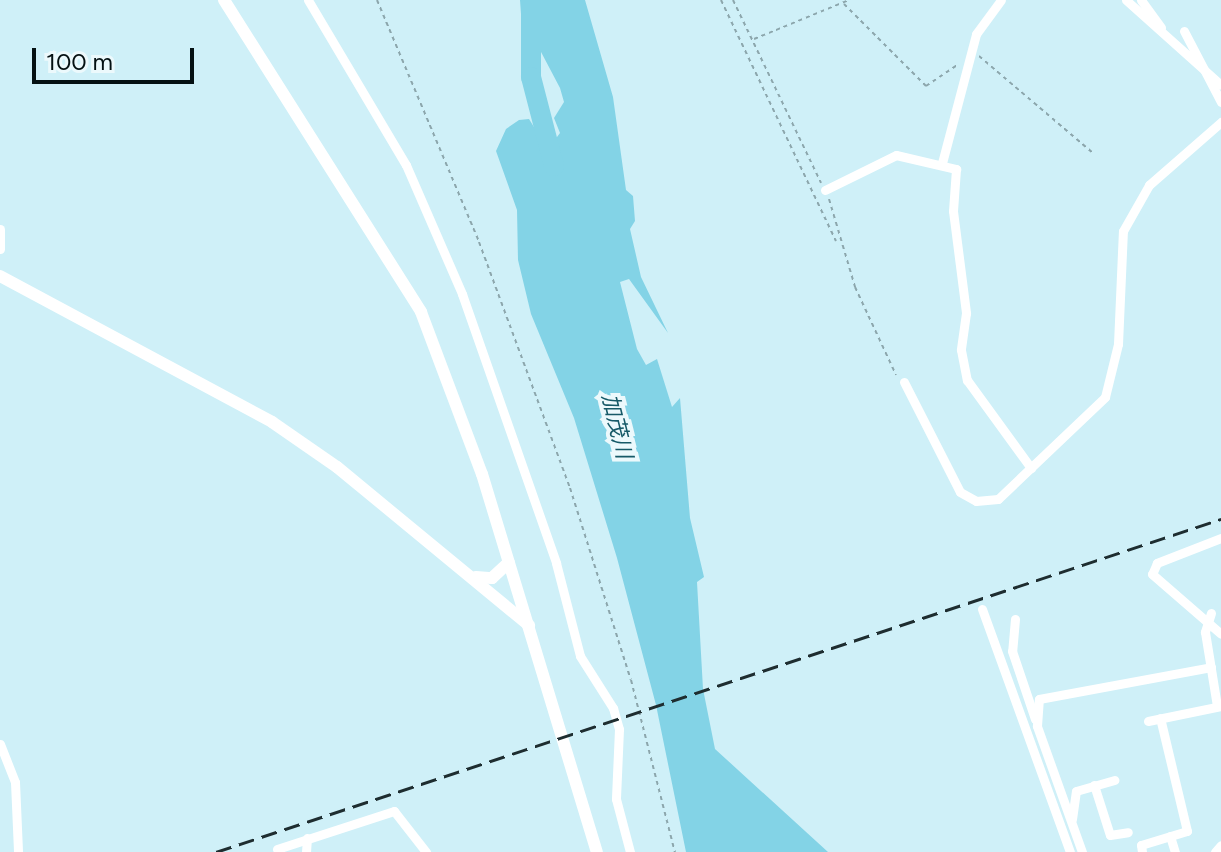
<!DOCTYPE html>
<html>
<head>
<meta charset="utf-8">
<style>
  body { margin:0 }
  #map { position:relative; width:1221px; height:852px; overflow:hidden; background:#cff0f8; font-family:Figtree,"Noto Sans JP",sans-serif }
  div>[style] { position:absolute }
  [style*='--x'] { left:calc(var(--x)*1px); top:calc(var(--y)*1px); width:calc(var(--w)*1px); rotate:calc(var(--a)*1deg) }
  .water>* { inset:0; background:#83d3e6 }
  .river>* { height:20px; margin:-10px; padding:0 10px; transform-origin:10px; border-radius:10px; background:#83d3e6 }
  .path>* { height:2px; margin-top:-1px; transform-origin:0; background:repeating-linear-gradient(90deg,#8ca6ac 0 4px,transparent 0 8px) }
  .minor>* { height:9px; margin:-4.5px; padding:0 4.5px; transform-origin:4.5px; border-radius:4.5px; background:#fff }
  .tertiary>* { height:12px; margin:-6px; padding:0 6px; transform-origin:6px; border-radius:6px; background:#fff }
  .rail>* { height:3px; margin-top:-1.5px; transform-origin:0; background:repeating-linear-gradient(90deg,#1e2d30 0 16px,transparent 0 24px) }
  span { translate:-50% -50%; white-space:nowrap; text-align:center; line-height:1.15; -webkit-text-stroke:8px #ecf9fc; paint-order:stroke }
  .water-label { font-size:22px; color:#175a68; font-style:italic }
  .scale { position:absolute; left:32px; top:48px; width:162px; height:36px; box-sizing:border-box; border:4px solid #051113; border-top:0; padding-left:10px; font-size:24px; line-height:28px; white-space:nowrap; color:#051113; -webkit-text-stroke:6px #ecf9fc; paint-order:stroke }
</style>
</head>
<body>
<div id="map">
  <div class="water">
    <div style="clip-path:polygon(520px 0,585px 0,613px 97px,626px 190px,633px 196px,635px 221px,630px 229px,641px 277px,668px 333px,629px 279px,620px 282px,637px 349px,646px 365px,657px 359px,672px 407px,680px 398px,690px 518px,704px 577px,697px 582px,703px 689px,715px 749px,828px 852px,686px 852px,656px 705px,617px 558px,574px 418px,531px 314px,518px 260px,517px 210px,496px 151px,506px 129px,519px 120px,529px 119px,542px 140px,554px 141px,560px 133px,554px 118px,564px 102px,560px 88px,521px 14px)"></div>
  </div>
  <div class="river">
    <div style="--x:531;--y:0;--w:77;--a:90"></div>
    <div style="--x:531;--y:77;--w:92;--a:75.5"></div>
  </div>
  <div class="path">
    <div style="--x:377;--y:0;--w:263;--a:67.1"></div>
    <div style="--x:479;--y:242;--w:262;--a:69.7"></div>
    <div style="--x:570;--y:488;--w:201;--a:72.4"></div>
    <div style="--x:631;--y:680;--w:178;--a:75.7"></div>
    <div style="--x:721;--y:0;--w:267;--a:64.5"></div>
    <div style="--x:733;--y:0;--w:203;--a:64.3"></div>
    <div style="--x:844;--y:4;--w:116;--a:45"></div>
    <div style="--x:926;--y:86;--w:37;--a:-34"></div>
    <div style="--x:754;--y:39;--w:103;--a:-22.3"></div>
    <div style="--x:979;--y:56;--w:151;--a:40.4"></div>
    <div style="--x:829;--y:199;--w:92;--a:73.5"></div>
    <div style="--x:855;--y:287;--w:97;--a:65"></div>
  </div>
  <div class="minor">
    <div style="--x:308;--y:0;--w:192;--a:59.3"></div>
    <div style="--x:406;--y:165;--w:141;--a:66.5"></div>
    <div style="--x:462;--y:294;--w:285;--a:70.7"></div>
    <div style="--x:556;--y:563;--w:96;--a:75.5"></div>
    <div style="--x:580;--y:656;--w:62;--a:57.6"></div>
    <div style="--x:613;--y:708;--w:22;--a:74"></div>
    <div style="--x:619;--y:729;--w:70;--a:92.5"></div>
    <div style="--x:616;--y:799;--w:55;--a:75.2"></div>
    <div style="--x:1126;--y:0;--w:127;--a:41.8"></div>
    <div style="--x:1141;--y:0;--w:34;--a:54"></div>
    <div style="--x:1184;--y:31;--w:80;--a:62.5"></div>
    <div style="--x:942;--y:163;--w:133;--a:-75.2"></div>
    <div style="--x:976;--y:34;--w:42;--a:-53.7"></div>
    <div style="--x:825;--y:190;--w:79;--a:-26.2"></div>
    <div style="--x:896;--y:155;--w:62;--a:13.1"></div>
    <div style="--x:956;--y:169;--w:42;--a:94.1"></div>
    <div style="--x:953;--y:211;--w:103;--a:82.7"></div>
    <div style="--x:966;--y:313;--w:37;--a:98"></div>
    <div style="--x:961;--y:350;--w:31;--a:79"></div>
    <div style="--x:967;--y:380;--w:109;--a:54"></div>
    <div style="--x:0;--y:229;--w:20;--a:90"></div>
    <div style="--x:904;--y:382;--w:123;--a:63"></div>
    <div style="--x:960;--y:492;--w:18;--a:29"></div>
    <div style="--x:976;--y:501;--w:22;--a:-5"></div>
    <div style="--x:998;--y:499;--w:148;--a:-43.6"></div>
    <div style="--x:1105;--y:397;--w:55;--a:-76.2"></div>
    <div style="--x:1118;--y:344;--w:113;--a:-87.5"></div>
    <div style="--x:1123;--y:231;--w:53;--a:-60.5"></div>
    <div style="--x:1149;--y:185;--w:96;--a:-41.2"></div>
    <div style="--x:1221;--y:538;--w:69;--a:158.7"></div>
    <div style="--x:1157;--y:563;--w:12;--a:114"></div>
    <div style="--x:1152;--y:574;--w:91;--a:41"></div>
    <div style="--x:982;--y:609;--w:258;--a:70.1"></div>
    <div style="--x:1211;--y:613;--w:20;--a:108"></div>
    <div style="--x:1205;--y:632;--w:75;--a:80.8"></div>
    <div style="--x:1015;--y:619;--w:32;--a:95"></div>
    <div style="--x:1012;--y:651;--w:72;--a:71.3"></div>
    <div style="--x:1148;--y:721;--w:75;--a:-11.6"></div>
    <div style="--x:0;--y:744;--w:41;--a:68.5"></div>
    <div style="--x:15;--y:782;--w:70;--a:87.5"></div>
    <div style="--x:1094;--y:785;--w:52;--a:72.3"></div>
    <div style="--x:1110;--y:835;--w:18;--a:-9"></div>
    <div style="--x:1072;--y:819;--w:28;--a:-82"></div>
    <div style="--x:1076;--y:791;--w:40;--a:-16"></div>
    <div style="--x:1170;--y:836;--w:17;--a:73"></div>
    <div style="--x:277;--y:849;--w:123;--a:-18"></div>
    <div style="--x:394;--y:811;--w:52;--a:52"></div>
    <div style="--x:306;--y:852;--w:14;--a:-86"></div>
    <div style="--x:1082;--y:852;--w:134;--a:-109.7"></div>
    <div style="--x:1037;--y:726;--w:27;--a:-86"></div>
    <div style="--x:1039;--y:699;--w:175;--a:-10.5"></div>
    <div style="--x:1142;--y:852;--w:7;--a:-98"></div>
    <div style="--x:1141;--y:845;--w:48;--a:-16.9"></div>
    <div style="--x:1187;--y:831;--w:116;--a:-103.4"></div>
    <div style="--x:1215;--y:852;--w:9;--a:-49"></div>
  </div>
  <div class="tertiary">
    <div style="--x:224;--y:0;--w:369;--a:57.7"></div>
    <div style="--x:421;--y:312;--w:173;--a:69.4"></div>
    <div style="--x:482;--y:474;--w:395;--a:73.1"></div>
    <div style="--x:0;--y:276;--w:309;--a:28.2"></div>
    <div style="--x:272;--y:422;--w:79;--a:34.7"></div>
    <div style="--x:337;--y:467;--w:249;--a:39.5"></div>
    <div style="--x:476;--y:577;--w:16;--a:4"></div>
    <div style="--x:492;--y:578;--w:23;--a:-43"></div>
  </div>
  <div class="rail">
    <div style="--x:216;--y:852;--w:1059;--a:-18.33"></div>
  </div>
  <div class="water-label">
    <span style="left:617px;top:426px;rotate:76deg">加茂川</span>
  </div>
  <div class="scale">100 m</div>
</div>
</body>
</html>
